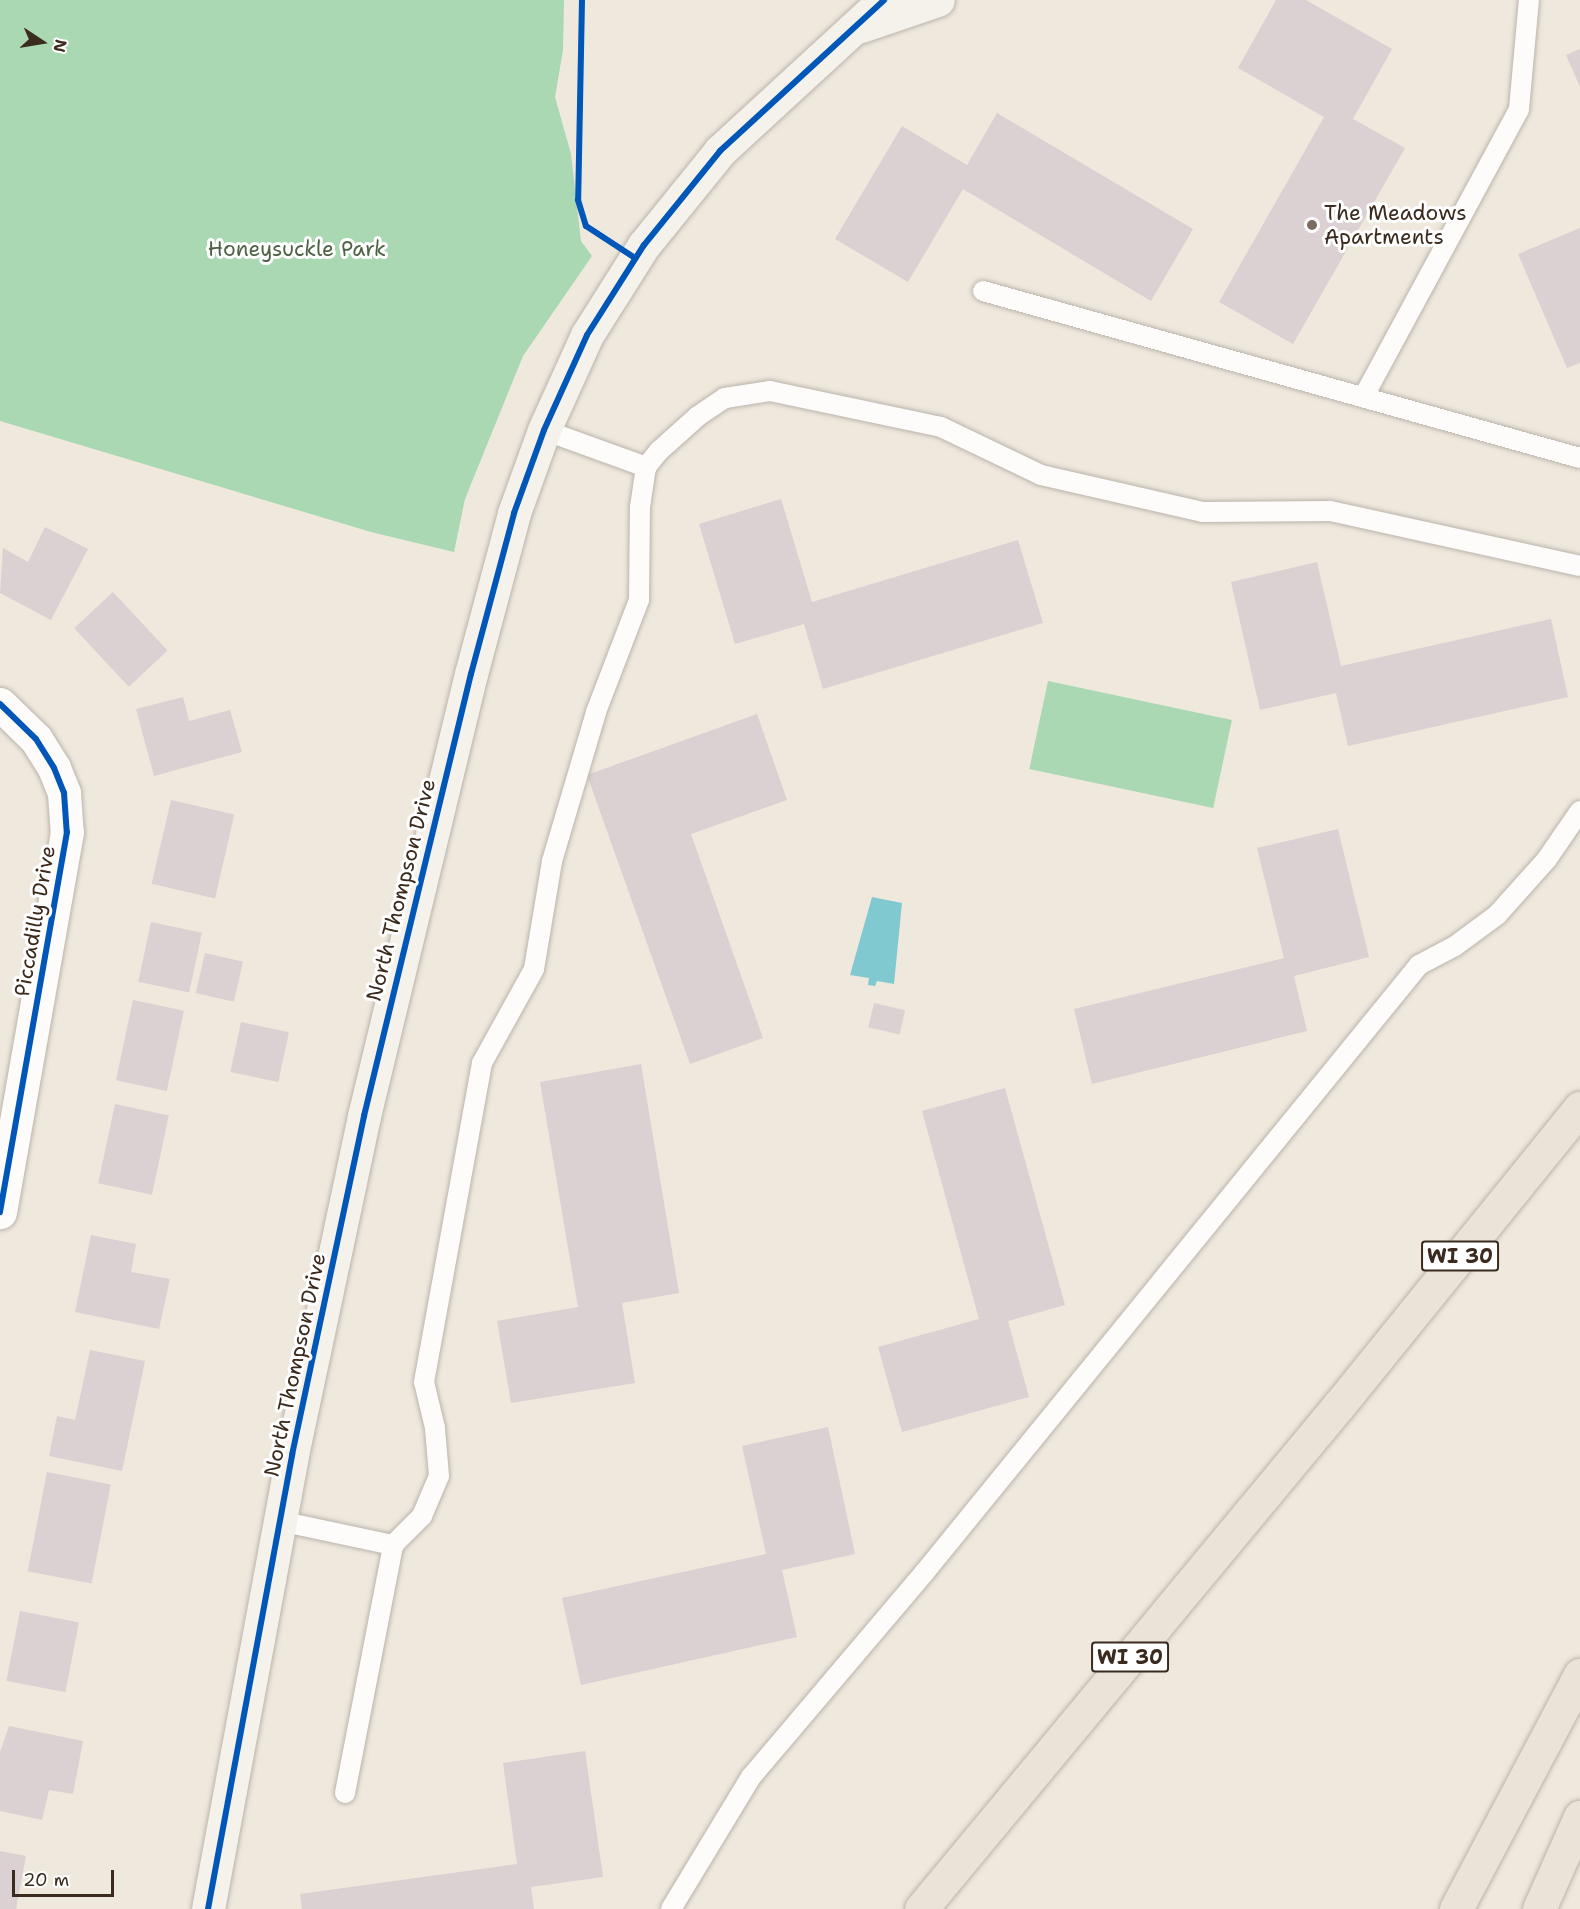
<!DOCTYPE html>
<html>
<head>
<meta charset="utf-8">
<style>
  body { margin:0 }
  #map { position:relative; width:1580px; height:1909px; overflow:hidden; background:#efe8dd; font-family:"Shantell Sans",sans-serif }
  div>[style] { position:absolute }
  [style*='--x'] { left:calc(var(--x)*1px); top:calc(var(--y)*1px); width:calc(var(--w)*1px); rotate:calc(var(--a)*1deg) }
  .green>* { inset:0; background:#aad8b3; transform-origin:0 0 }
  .water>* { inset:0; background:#80c9d0 }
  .building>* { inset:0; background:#dbd0d2; transform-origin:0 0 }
  .roads { filter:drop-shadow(0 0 2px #bab4ac) drop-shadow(0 0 2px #bab4ac) }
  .lane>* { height:20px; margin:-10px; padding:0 10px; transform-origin:10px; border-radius:10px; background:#fdfcfa }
  .street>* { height:33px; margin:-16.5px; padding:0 16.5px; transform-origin:16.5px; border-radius:16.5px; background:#fdfcfa }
  .secondary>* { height:33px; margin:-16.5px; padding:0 16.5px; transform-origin:16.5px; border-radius:16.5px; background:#f5f1eb }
  .highway>* { height:33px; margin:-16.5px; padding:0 16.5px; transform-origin:16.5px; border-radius:16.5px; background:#eae3d7 }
  .cycleway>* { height:6px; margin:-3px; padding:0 3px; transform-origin:3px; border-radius:3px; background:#0057b8 }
  .dots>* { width:16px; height:16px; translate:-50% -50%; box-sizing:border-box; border:3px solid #fff; border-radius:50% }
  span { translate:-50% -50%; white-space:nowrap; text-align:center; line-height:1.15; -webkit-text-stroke:6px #fff; paint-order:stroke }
  .shield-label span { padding:2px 4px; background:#fff; border:2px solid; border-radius:4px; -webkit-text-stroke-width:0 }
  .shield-label { font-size:20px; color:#3b2a1e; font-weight:700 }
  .poi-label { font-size:21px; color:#3b2a1e }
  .left { translate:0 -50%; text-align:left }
  .park-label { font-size:21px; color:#4e6246 }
  .street-label { font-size:21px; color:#3b2a1e }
  .north { position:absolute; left:12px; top:12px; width:60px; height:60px; -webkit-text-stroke:4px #fff; paint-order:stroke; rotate:102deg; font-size:16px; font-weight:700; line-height:24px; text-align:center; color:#3b2a1e }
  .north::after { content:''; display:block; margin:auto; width:21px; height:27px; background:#3b2a1e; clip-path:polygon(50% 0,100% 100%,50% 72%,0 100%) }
  .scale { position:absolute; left:12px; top:1870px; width:102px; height:27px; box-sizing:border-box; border:3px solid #3b2a1e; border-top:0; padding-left:8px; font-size:18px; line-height:21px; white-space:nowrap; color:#3b2a1e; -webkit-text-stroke:4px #fff; paint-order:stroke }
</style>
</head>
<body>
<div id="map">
  <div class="green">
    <div style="clip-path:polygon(0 0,564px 0,563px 50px,555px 97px,571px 154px,581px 241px,592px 256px,523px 356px,465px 499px,454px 552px,371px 532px,0 421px)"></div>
    <div style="left:1048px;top:681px;width:188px;height:90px;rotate:12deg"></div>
  </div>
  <div class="water">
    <div style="clip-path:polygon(872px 897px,902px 903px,894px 984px,877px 981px,875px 986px,868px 985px,869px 978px,850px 975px)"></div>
  </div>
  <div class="building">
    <div style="clip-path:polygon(1276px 0,1306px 0,1392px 49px,1353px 119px,1405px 148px,1293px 344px,1219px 302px,1324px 117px,1238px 68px)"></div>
    <div style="clip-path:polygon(1580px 49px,1580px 87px,1566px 55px)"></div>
    <div style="clip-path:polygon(997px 113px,1193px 229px,1151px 301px,963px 189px,908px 282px,835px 239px,902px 126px,967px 165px)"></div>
    <div style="clip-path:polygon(1580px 228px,1580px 363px,1567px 368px,1518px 254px)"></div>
    <div style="clip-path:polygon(781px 499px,812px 602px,1018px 540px,1043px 623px,823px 689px,804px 624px,735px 644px,699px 524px)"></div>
    <div style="clip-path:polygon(45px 527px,88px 549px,51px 620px,0 593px,3px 548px,28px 562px)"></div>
    <div style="clip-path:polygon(1317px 562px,1341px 666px,1551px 619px,1568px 697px,1348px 746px,1336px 693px,1260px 710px,1231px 582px)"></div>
    <div style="left:113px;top:592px;width:80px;height:53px;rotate:47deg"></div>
    <div style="clip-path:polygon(183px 697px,189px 721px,230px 710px,242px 752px,154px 776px,136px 709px)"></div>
    <div style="clip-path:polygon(757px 714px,787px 800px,691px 834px,763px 1038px,690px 1064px,587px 775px)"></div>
    <div style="left:171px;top:800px;width:65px;height:86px;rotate:13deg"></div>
    <div style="clip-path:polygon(1338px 829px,1369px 957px,1294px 976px,1307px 1031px,1092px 1084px,1074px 1009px,1284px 958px,1257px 848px)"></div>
    <div style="left:151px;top:922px;width:52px;height:61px;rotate:12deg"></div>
    <div style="left:205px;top:953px;width:39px;height:41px;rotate:13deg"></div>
    <div style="left:133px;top:1000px;width:52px;height:82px;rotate:12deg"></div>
    <div style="left:874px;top:1003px;width:32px;height:25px;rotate:13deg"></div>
    <div style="left:241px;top:1022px;width:49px;height:51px;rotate:12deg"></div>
    <div style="clip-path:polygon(641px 1064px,679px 1293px,622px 1303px,635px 1383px,511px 1403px,497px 1321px,578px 1307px,540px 1082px)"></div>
    <div style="clip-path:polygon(1005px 1088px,1065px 1305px,1008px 1321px,1029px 1397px,902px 1432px,878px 1347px,979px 1319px,922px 1111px)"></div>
    <div style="left:115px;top:1104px;width:55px;height:81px;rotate:12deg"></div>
    <div style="clip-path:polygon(91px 1235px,136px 1244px,131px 1272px,170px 1279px,159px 1329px,75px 1312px)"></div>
    <div style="clip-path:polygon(90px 1350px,145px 1361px,122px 1471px,49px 1456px,57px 1416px,75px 1420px)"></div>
    <div style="clip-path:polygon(828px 1427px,855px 1554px,782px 1570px,797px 1637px,581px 1685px,562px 1598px,766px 1554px,742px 1446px)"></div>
    <div style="left:47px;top:1472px;width:65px;height:101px;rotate:11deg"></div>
    <div style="left:20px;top:1611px;width:60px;height:71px;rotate:11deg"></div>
    <div style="clip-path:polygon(9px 1726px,83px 1741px,73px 1794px,49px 1790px,42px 1820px,0 1811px,0 1752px)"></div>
    <div style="clip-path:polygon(585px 1751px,603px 1877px,531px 1887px,534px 1909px,302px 1909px,300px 1894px,517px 1864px,503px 1763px)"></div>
    <div style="clip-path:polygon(0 1851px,26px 1856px,16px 1909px,0 1909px)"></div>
  </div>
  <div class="roads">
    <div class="lane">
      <div style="--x:983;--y:291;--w:620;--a:15.63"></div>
      <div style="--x:1364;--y:396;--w:326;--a:-61.6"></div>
      <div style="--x:1519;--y:109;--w:109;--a:-84.8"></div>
      <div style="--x:544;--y:430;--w:109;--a:19.9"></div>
      <div style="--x:280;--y:1521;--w:116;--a:12"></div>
      <div style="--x:345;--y:1793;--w:253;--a:-79"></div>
      <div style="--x:393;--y:1545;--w:41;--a:-45"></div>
      <div style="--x:422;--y:1516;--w:43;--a:-67"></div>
      <div style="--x:439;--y:1476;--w:48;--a:-94.8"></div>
      <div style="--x:435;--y:1428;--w:47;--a:-103.4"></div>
      <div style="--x:424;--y:1382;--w:324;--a:-79.7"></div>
      <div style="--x:482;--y:1063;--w:107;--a:-61"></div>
      <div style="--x:534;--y:969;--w:109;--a:-80.5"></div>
      <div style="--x:552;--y:861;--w:155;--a:-73.5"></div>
      <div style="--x:596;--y:712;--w:120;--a:-69"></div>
      <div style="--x:639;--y:600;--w:93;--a:-89.4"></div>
      <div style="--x:640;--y:507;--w:40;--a:-81.5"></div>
      <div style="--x:646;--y:467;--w:21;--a:-51"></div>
      <div style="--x:659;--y:451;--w:52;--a:-41.9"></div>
      <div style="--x:698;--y:416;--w:32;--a:-34"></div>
      <div style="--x:725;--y:398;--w:46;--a:-8.8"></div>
      <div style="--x:770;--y:391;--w:175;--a:11.9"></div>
      <div style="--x:941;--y:427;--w:111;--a:25.6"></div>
      <div style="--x:1041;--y:475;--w:166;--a:12.9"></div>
      <div style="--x:1203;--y:512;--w:127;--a:-0.5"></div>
      <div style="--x:1330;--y:511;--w:256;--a:12.4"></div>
      <div style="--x:671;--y:1909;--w:154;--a:-58.8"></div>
      <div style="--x:751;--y:1777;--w:267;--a:-49.7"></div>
      <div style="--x:924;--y:1573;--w:784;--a:-50.85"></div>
      <div style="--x:1419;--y:965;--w:41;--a:-27.8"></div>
      <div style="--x:1455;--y:946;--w:52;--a:-36.4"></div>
      <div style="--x:1497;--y:915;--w:75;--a:-48.2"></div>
      <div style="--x:1547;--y:859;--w:58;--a:-55.5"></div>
    </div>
    <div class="street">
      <div style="--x:0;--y:704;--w:50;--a:44.2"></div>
      <div style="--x:36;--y:739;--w:34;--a:58"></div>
      <div style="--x:54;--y:768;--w:27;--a:68"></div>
      <div style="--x:64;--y:793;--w:39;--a:86"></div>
      <div style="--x:67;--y:832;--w:386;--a:100"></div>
    </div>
    <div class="secondary">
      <div style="--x:861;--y:26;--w:81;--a:-18.7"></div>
      <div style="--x:208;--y:1909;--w:462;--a:-79.5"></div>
      <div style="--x:292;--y:1455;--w:347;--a:-78"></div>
      <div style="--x:364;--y:1116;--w:455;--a:-76.4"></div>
      <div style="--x:471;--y:674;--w:167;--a:-75"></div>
      <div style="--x:514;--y:513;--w:88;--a:-70.1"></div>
      <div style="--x:544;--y:430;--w:104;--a:-65.6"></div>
      <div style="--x:587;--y:335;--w:107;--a:-57.7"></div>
      <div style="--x:644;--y:245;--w:121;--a:-51"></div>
      <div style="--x:720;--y:151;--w:223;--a:-42.6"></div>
    </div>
    <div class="highway">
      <div style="--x:921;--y:1909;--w:656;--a:-50.32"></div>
      <div style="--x:1340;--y:1404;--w:381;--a:-51"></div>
      <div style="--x:1456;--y:1909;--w:265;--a:-62.1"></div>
      <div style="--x:1539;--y:1909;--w:101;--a:-66"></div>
    </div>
  </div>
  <div class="cycleway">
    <div style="--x:582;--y:0;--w:200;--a:91.1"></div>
    <div style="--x:578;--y:200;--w:27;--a:73"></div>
    <div style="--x:586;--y:226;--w:59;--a:33.1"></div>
    <div style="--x:0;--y:704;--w:50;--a:44.2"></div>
    <div style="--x:36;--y:739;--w:34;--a:58"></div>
    <div style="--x:54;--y:768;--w:27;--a:68"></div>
    <div style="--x:64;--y:793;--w:39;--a:86"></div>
    <div style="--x:67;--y:832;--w:386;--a:100"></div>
    <div style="--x:208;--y:1909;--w:462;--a:-79.5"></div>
    <div style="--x:292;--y:1455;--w:347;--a:-78"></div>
    <div style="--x:364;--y:1116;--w:455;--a:-76.4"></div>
    <div style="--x:471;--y:674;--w:167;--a:-75"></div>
    <div style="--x:514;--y:513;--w:88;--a:-70.1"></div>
    <div style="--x:544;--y:430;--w:104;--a:-65.6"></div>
    <div style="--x:587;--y:335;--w:107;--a:-57.7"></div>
    <div style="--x:644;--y:245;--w:121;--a:-51"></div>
    <div style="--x:720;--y:151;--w:223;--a:-42.6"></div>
  </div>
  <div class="dots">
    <div style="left:1312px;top:225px;background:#7a6c61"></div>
  </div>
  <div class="shield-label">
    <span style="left:1460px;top:1256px">WI 30</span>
    <span style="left:1130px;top:1657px">WI 30</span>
  </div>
  <div class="poi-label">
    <span class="left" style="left:1324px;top:225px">The Meadows<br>Apartments</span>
  </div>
  <div class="park-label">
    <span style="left:297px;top:249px">Honeysuckle Park</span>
  </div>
  <div class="street-label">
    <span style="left:401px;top:890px;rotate:-76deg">North Thompson Drive</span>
    <span style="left:35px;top:921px;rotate:-80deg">Piccadilly Drive</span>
    <span style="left:295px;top:1365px;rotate:-78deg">North Thompson Drive</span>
  </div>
  <div class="north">N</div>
  <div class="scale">20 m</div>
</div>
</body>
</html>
